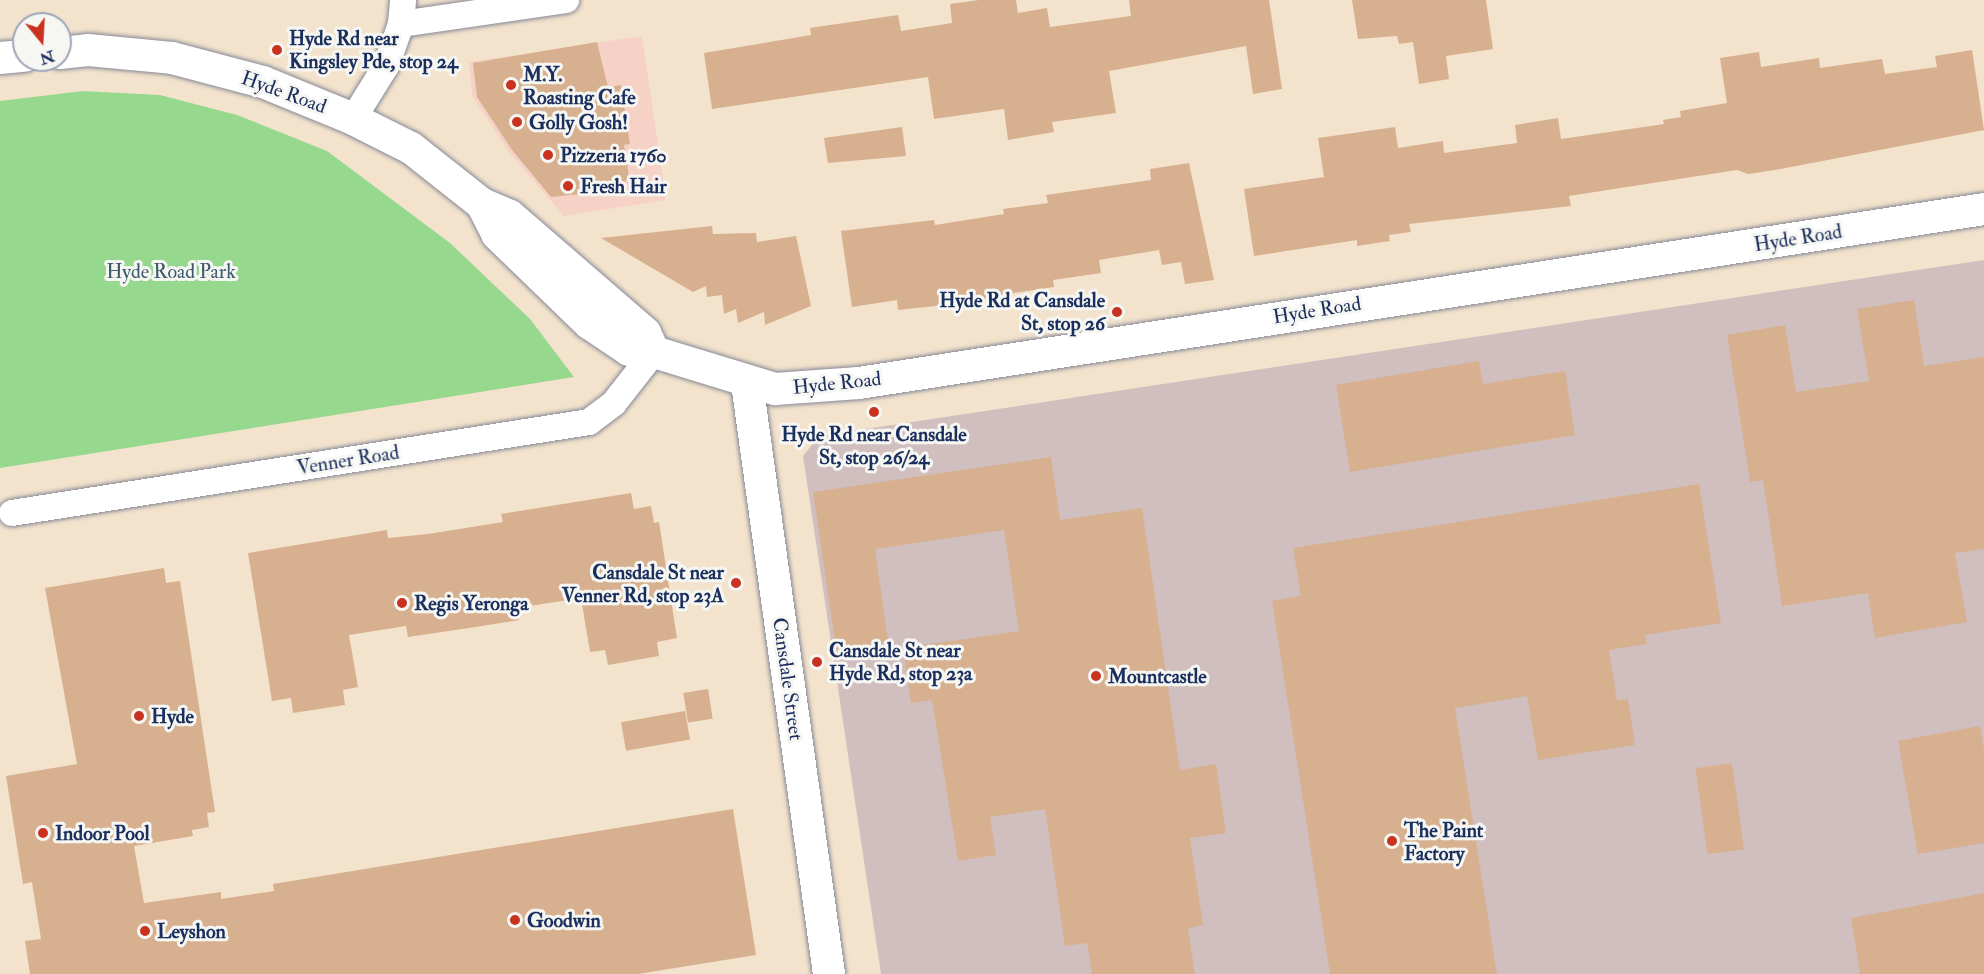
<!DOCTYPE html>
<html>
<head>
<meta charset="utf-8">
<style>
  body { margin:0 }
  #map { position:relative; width:1984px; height:974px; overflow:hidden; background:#f3e3cd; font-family:"IM FELL Double Pica",serif }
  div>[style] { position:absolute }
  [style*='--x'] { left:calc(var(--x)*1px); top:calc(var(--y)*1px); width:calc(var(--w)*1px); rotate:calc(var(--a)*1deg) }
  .built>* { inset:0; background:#f6d1c5 }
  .industrial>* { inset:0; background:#d1bfbf }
  .green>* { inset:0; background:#97d88f }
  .building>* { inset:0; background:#d7b08f; transform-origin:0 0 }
  .roads { filter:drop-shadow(0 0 2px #878996) drop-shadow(0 0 2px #878996) }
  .minor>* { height:26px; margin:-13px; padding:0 13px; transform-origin:13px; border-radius:13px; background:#fff }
  .tertiary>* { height:32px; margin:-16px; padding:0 16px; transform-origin:16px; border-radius:16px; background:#fff }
  .dots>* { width:16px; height:16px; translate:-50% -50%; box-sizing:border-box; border:3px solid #f6f6f2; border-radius:50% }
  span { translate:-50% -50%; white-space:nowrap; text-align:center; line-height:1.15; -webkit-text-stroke:6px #f6f6f2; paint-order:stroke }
  .poi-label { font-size:20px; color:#1b2f5e; font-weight:700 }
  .left { translate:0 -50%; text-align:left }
  .right { translate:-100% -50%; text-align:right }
  .street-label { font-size:20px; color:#1b2f5e }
  .park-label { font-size:20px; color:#3a596a }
  .north { position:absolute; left:12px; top:12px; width:60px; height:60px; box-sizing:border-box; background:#f6f6f2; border:2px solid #9ea6b7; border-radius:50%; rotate:162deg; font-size:16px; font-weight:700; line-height:24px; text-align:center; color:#1b2f5e }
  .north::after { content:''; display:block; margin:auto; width:21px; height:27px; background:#c8321e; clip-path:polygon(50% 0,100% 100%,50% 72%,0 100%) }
</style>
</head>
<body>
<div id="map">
  <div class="built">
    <div style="clip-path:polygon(642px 36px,666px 200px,564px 216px,509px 152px,472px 95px,469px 62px)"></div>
  </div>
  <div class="industrial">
    <div style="clip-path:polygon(1984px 260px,1984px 974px,881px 974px,803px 456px,819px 436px)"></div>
  </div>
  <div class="green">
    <div style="clip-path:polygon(83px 91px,160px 95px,237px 115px,327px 151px,450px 243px,530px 319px,574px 377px,0 468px,0 101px)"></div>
  </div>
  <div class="building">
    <div style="clip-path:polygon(979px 0,1016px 0,1018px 13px,1047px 8px,1050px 27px,1131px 16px,1129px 0,1269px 0,1282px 89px,1253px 94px,1246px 46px,1109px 71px,1116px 113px,1052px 122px,1054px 132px,1008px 140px,1004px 109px,934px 119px,928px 77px,712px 109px,704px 53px,811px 35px,810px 28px,898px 15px,901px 31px,952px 23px,950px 4px)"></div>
    <div style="clip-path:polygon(1352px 0,1486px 0,1493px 49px,1446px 56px,1449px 79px,1419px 84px,1413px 42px,1399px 44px,1397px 36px,1358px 39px)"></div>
    <div style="clip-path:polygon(597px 42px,608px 87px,621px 85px,630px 144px,624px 145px,629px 176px,619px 190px,551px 197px,512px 150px,477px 97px,473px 63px)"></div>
    <div style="clip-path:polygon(1972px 50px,1984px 130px,1775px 170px,1748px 174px,1737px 170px,1569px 196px,1571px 206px,1409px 224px,1411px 232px,1389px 235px,1390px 241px,1357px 246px,1357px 240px,1254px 256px,1244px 189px,1324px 177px,1318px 138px,1395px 127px,1398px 148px,1443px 141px,1444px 153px,1517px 143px,1515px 125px,1558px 118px,1561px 139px,1664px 124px,1663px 120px,1681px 117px,1680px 111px,1727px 103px,1720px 58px,1759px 52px,1761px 67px,1819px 58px,1820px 68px,1882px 59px,1885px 74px,1937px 67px,1935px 56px)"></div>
    <div style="clip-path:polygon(902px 127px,906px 156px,828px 163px,824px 138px)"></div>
    <div style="clip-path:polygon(1189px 163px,1214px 280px,1185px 284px,1181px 262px,1162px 265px,1159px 250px,1099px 260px,1101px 273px,1053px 280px,1054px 287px,987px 297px,982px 301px,898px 310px,897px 300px,852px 307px,841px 231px,934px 220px,935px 225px,1004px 214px,1003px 209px,1048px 203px,1046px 195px,1151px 180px,1150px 169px)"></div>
    <div style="clip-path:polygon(712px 226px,713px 234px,756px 233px,757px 242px,796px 236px,811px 306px,765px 325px,764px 312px,738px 323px,736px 309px,724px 314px,722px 295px,707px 297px,706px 286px,693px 292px,601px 238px)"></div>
    <div style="clip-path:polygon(1914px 300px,1924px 366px,1984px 357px,1984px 549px,1955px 553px,1967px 622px,1875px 638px,1868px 593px,1782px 606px,1763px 480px,1750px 482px,1727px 335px,1785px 325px,1796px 392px,1869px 381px,1857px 309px)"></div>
    <div style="clip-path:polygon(1479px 361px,1483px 384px,1565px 371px,1575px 435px,1350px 472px,1336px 385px)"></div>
    <div style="clip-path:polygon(1051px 457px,1060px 520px,1142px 508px,1180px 770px,1216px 764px,1226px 833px,1190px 838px,1203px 925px,1188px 928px,1195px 974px,1092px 974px,1087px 943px,1065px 946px,1045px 809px,990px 817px,996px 855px,958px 861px,932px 700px,911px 703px,903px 648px,1019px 631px,1004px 530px,875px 549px,888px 641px,836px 649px,813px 492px)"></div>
    <div style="clip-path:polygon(1699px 484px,1721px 623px,1645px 635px,1647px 644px,1609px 650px,1617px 700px,1628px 699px,1635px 745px,1538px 760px,1527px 696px,1455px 708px,1497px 974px,1330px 974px,1272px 601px,1301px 596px,1293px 548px)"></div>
    <div style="clip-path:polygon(631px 493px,634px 509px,651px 506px,654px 523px,659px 522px,677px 638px,657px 642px,659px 656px,608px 665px,605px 650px,590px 652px,581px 598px,517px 608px,519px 620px,469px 628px,408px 637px,406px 626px,349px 635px,358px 687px,343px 690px,345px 705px,293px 713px,291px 698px,272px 701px,248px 553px,387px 530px,388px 538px,428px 534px,503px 522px,501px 514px)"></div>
    <div style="clip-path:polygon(164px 568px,166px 583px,180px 581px,215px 812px,207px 813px,209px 827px,192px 830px,193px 836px,134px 846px,144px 903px,221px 892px,221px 899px,274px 891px,273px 884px,733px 809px,756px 955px,638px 974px,30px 974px,25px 941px,41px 939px,32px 882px,23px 884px,6px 776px,77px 764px,45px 588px)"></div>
    <div style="left:708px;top:689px;width:30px;height:25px;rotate:81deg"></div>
    <div style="left:685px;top:711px;width:29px;height:65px;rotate:80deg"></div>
    <div style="clip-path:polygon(1980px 726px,1984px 750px,1984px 843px,1918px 854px,1898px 741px)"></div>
    <div style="left:1732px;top:763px;width:87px;height:37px;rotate:82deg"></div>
    <div style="clip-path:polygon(1984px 893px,1984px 974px,1860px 974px,1851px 918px)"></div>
  </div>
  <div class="roads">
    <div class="minor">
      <div style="--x:401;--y:24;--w:167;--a:-8.3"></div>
      <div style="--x:353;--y:119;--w:62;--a:-58.1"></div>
      <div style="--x:386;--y:66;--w:45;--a:-70.3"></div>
      <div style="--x:401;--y:24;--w:24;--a:-85"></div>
      <div style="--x:12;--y:513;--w:584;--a:-8.96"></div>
      <div style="--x:589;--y:422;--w:31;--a:-37"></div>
      <div style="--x:614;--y:403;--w:65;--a:-51.9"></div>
    </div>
    <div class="tertiary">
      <div style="--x:60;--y:53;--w:28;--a:-6"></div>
      <div style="--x:88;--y:50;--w:84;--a:5.4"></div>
      <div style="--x:172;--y:58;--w:94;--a:14.8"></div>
      <div style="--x:263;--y:82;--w:97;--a:22.3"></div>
      <div style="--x:353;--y:119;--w:65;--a:26.6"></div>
      <div style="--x:411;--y:148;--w:90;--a:38.3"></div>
      <div style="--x:482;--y:204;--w:30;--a:23"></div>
      <div style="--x:510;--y:216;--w:179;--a:40.9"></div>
      <div style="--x:645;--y:333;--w:21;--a:65"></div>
      <div style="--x:0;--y:58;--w:24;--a:-5"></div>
      <div style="--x:482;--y:204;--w:34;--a:63"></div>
      <div style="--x:497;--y:234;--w:128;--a:44.1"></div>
      <div style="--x:589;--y:323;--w:48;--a:34"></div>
      <div style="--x:629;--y:350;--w:25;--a:5"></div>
      <div style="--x:654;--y:352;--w:127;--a:17"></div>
      <div style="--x:775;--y:389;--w:84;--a:-4.1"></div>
      <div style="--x:859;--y:383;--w:1138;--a:-8.79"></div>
      <div style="--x:747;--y:383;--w:597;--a:82.1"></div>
    </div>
  </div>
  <div class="dots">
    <div style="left:277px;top:50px;background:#c8321e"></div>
    <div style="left:511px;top:85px;background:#c8321e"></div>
    <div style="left:517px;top:122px;background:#c8321e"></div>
    <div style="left:548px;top:155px;background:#c8321e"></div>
    <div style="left:568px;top:186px;background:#c8321e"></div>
    <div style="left:1117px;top:312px;background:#c8321e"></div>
    <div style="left:874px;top:412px;background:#c8321e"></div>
    <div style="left:736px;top:583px;background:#c8321e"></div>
    <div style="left:402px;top:603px;background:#c8321e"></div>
    <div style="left:817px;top:662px;background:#c8321e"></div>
    <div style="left:1096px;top:676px;background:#c8321e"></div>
    <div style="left:139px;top:716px;background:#c8321e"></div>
    <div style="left:43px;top:833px;background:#c8321e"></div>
    <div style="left:1392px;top:841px;background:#c8321e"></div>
    <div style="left:515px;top:920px;background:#c8321e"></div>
    <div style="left:145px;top:931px;background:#c8321e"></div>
  </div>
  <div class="poi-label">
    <span class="left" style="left:289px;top:50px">Hyde Rd near<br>Kingsley Pde, stop 24</span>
    <span class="left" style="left:523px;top:86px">M.Y.<br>Roasting Cafe</span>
    <span class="left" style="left:529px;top:122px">Golly Gosh!</span>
    <span class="left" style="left:560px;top:155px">Pizzeria 1760</span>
    <span class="left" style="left:580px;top:186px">Fresh Hair</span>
    <span class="right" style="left:1105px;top:312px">Hyde Rd at Cansdale<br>St, stop 26</span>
    <span style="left:874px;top:446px">Hyde Rd near Cansdale<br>St, stop 26/24</span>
    <span class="right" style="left:724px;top:584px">Cansdale St near<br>Venner Rd, stop 23A</span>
    <span class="left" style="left:414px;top:603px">Regis Yeronga</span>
    <span class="left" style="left:829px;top:662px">Cansdale St near<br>Hyde Rd, stop 23a</span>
    <span class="left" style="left:1108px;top:676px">Mountcastle</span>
    <span class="left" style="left:151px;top:716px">Hyde</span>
    <span class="left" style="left:1404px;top:842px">The Paint<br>Factory</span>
    <span class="left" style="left:55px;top:833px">Indoor Pool</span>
    <span class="left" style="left:527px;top:920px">Goodwin</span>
    <span class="left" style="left:157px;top:931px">Leyshon</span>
  </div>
  <div class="street-label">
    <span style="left:284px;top:92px;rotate:20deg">Hyde Road</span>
    <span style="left:1798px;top:238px;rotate:-9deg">Hyde Road</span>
    <span style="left:1317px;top:310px;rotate:-9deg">Hyde Road</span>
    <span style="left:837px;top:383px;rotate:-6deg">Hyde Road</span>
    <span style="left:348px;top:460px;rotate:-9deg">Venner Road</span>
    <span style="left:788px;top:679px;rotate:82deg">Cansdale Street</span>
  </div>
  <div class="park-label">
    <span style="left:171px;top:271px">Hyde Road Park</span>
  </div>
  <div class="north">N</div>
</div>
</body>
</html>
